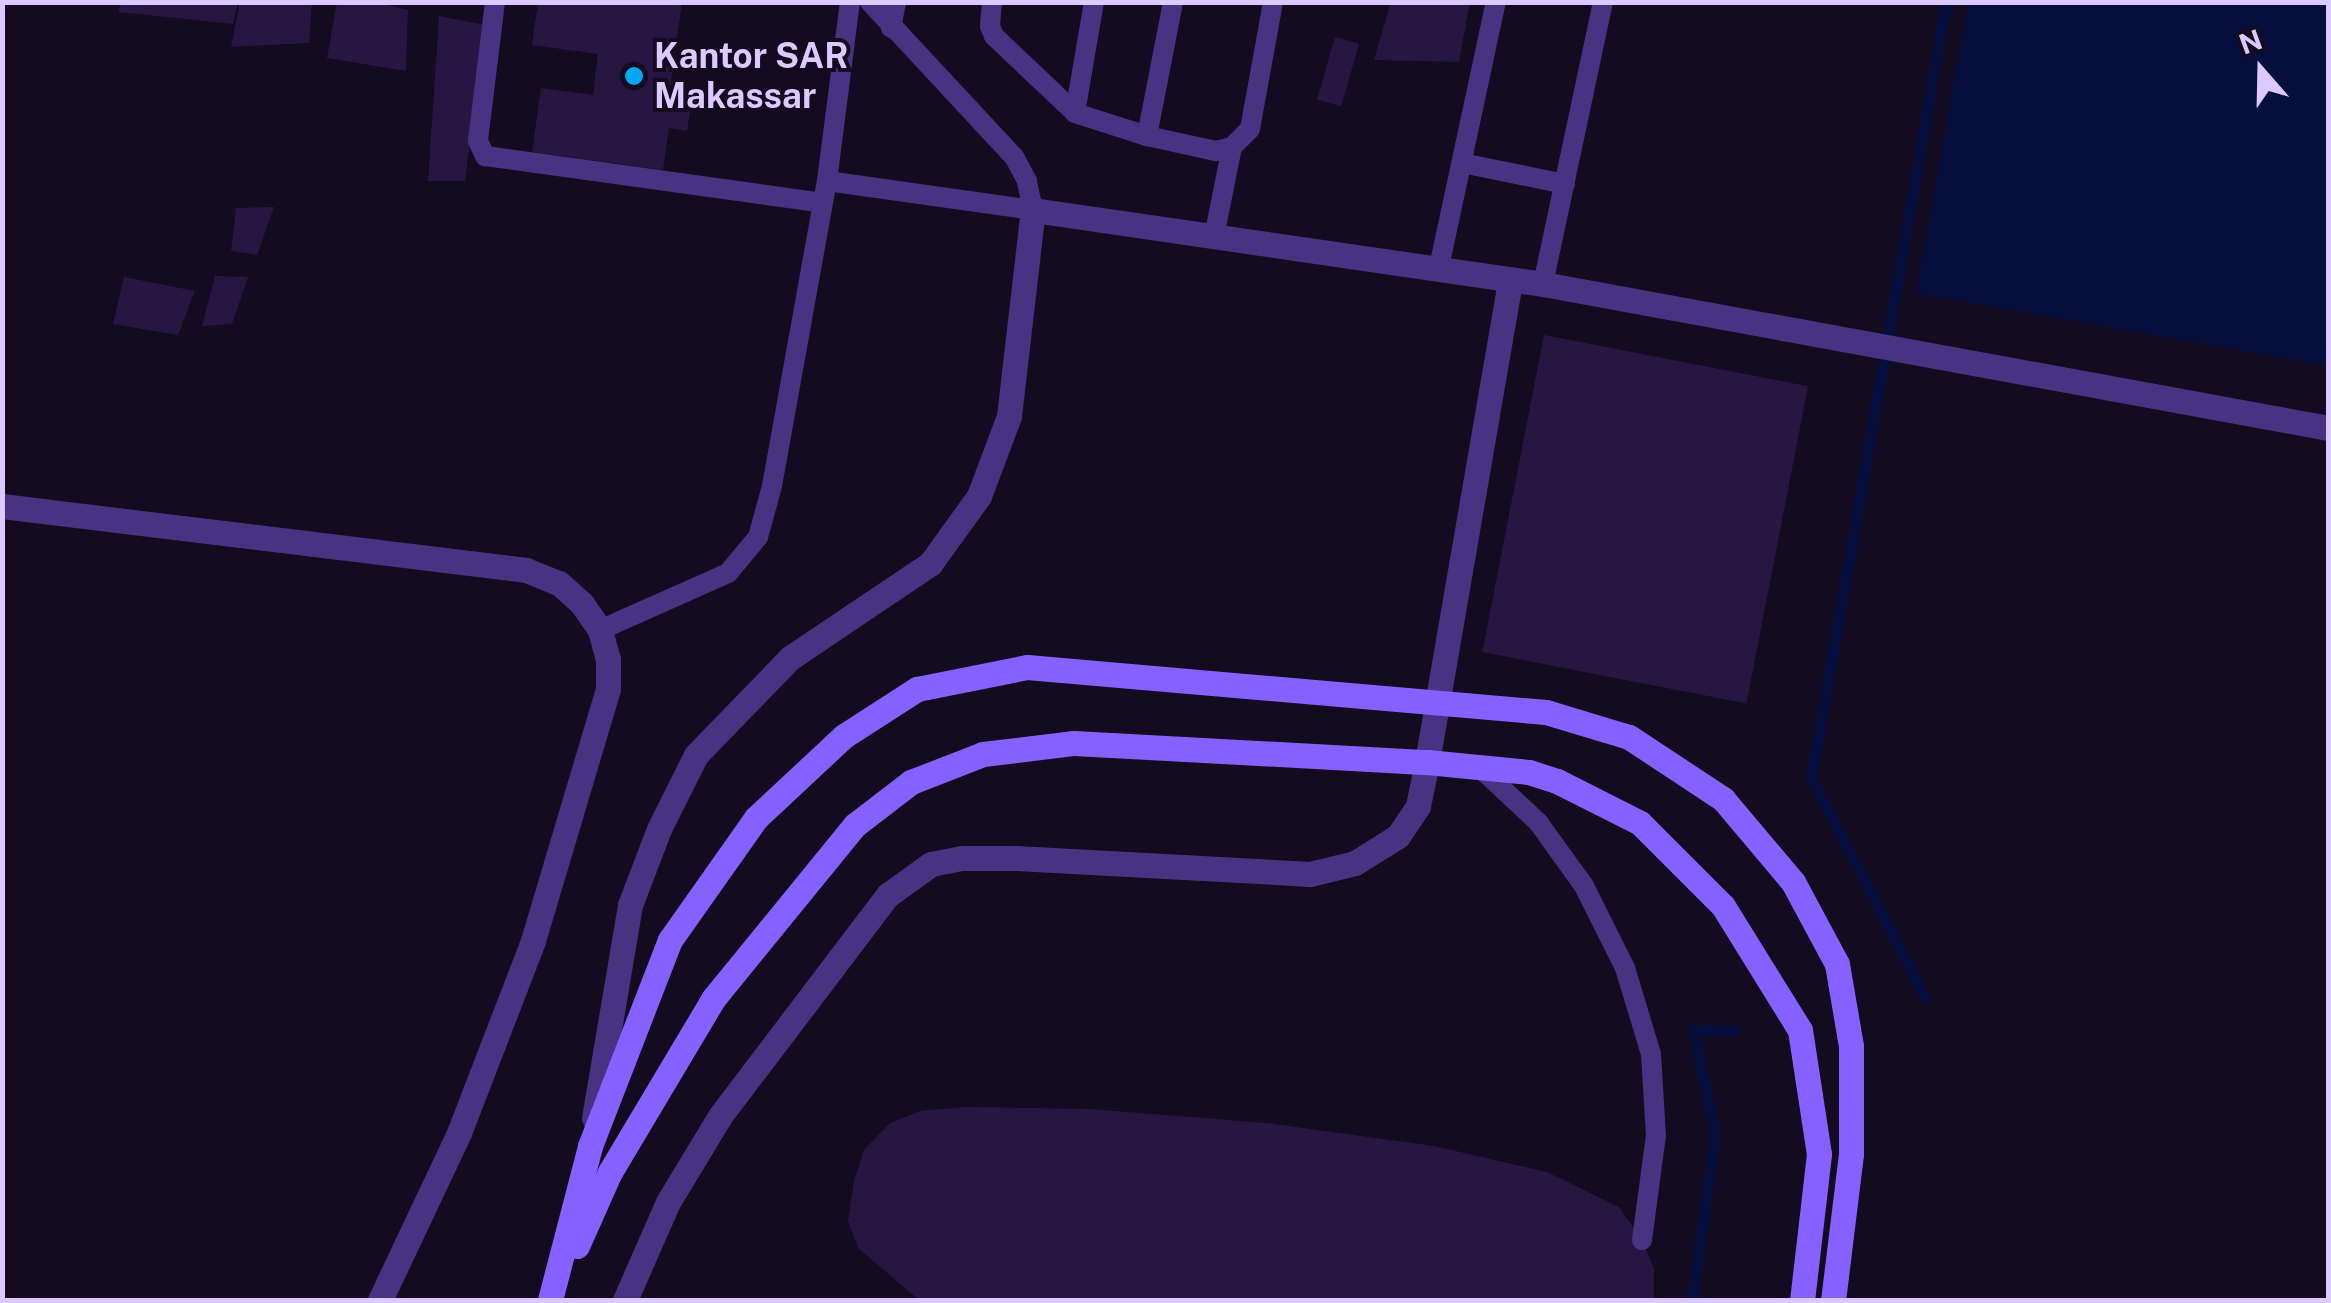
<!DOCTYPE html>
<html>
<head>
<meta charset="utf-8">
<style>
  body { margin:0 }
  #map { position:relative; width:2331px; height:1303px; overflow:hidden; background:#130b20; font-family:"Public Sans",sans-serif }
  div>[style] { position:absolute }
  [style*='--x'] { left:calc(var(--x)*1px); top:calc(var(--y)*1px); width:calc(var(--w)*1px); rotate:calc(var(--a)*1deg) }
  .water>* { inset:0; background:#060e3e }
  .stream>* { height:11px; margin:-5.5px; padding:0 5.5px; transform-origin:5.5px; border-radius:5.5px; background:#060e3e }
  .building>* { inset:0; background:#281642; transform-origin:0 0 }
  .lane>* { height:20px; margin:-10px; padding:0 10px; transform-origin:10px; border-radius:10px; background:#473382 }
  .street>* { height:25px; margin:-12.5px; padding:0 12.5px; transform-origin:12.5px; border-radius:12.5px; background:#473382 }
  .secondary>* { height:25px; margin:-12.5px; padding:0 12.5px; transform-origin:12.5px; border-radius:12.5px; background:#8761ff }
  .dots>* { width:28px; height:28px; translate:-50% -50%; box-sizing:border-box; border:5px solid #130b20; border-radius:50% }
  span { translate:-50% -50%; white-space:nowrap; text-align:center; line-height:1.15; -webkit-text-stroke:8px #130b20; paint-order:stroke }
  .poi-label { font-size:35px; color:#dbcaff; font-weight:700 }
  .left { translate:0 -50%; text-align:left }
  .frame { position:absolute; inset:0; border:5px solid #dbcaff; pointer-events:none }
  .north { position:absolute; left:2211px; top:20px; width:100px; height:100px; -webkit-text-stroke:8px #130b20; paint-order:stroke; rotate:340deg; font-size:28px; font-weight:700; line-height:40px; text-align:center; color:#dbcaff }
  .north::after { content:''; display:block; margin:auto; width:35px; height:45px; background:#dbcaff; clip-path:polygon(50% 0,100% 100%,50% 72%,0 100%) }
</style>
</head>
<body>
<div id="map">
  <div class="water">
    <div style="clip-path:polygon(1968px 3px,2328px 3px,2328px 366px,1916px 293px)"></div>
  </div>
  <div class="stream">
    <div style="--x:1925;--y:998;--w:249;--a:-117.3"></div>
    <div style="--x:1811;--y:777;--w:787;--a:-80.12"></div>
    <div style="--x:1692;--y:1300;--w:168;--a:-82.1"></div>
    <div style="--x:1715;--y:1134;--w:106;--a:-101.9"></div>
    <div style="--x:1693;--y:1030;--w:41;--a:1.4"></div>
  </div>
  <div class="building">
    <div style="clip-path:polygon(120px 2px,238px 2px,233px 24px,119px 12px)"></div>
    <div style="clip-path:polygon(240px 2px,312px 2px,309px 43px,231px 47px)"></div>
    <div style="clip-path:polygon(337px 2px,375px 2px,408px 10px,406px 71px,327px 58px)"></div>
    <div style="clip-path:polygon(538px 2px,682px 2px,670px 89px,693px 92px,687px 131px,669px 128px,663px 170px,532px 152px,541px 88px,593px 95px,598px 54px,532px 45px)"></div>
    <div style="clip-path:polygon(1391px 2px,1470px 2px,1459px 62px,1374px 60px)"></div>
    <div style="clip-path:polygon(439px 16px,485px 25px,465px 181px,428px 181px)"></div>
    <div style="left:1335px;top:37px;width:25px;height:65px;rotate:16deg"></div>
    <div style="clip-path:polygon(274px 207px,257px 255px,231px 251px,236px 208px)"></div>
    <div style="clip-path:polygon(215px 276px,248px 277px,232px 324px,202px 326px)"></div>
    <div style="clip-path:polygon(124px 277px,195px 291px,178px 335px,113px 324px)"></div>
    <div style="left:1544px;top:335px;width:269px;height:323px;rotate:11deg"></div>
    <div style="clip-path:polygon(964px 1107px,1089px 1109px,1266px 1123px,1434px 1146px,1547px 1172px,1619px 1207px,1642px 1240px,1654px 1269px,1654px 1300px,919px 1300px,858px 1248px,848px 1221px,854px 1181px,864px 1150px,890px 1123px,921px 1111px)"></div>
  </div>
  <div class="lane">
    <div style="--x:495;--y:2;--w:140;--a:97"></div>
    <div style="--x:478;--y:141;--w:17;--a:65"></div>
    <div style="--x:485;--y:156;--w:341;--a:7.9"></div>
    <div style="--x:992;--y:2;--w:24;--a:95"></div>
    <div style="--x:990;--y:26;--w:11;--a:68"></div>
    <div style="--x:994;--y:36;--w:112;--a:43.5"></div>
    <div style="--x:1075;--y:113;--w:76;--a:17.7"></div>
    <div style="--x:1147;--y:136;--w:71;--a:12.3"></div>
    <div style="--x:1216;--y:151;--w:16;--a:-14"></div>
    <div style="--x:1232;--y:147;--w:25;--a:-45"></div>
    <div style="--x:1250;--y:129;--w:129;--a:-79.7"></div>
    <div style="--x:891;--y:28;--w:26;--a:-79"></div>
    <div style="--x:1075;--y:113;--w:113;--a:-80.3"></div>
    <div style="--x:1147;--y:136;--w:136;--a:-79"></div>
    <div style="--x:1462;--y:163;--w:105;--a:11.5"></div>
    <div style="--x:827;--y:181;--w:208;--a:8"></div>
    <div style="--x:1033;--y:210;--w:30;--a:-102"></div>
    <div style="--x:1027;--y:181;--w:27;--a:-118"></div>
    <div style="--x:1014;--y:157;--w:212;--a:-132.9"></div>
    <div style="--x:1214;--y:237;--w:92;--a:-78.7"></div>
    <div style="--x:1439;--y:267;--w:271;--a:-77.9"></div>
    <div style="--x:1543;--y:284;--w:288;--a:-78"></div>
    <div style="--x:600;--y:630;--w:140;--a:-24"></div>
    <div style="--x:728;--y:573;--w:47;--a:-50.2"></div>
    <div style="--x:758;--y:537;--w:53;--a:-74.6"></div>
    <div style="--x:772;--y:486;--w:310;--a:-79.8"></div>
    <div style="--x:827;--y:181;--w:180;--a:-82.7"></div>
    <div style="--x:1479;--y:767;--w:81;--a:43"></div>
    <div style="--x:1538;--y:822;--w:79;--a:54.3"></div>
    <div style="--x:1584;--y:886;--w:92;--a:63.4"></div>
    <div style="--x:1625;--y:968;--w:90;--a:73.2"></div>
    <div style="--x:1651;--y:1054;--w:81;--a:86.5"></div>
    <div style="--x:1656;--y:1135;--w:106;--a:97.6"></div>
  </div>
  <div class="street">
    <div style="--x:2;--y:506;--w:528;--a:6.96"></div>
    <div style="--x:526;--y:570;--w:35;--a:22"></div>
    <div style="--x:559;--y:583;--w:31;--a:42"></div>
    <div style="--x:582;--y:604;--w:32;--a:55"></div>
    <div style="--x:600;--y:630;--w:30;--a:75"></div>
    <div style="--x:608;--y:659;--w:30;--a:90"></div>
    <div style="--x:608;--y:689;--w:263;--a:106.6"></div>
    <div style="--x:533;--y:941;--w:206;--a:111.1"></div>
    <div style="--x:459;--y:1133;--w:185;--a:115.3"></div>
    <div style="--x:594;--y:1118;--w:216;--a:-80.4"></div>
    <div style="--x:630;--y:905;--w:81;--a:-69.1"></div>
    <div style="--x:659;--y:829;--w:83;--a:-63.4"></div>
    <div style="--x:696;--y:755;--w:135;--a:-45.9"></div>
    <div style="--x:790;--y:658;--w:169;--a:-33.9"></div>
    <div style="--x:930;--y:564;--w:84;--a:-54.2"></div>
    <div style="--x:979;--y:496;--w:85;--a:-69.4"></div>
    <div style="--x:1009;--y:416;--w:207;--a:-83.4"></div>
    <div style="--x:1033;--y:210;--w:515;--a:8.26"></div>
    <div style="--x:1543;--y:284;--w:798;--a:10.39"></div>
    <div style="--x:625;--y:1300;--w:107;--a:-66.3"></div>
    <div style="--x:668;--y:1202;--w:100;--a:-58.8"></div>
    <div style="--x:720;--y:1116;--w:278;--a:-52.8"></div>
    <div style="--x:888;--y:895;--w:53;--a:-35.8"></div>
    <div style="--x:931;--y:864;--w:31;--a:-11"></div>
    <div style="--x:961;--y:858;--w:55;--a:0"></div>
    <div style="--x:1016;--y:858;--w:294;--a:3.1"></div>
    <div style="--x:1310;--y:874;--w:46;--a:-13.7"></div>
    <div style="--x:1355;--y:863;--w:51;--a:-32.1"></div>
    <div style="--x:1398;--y:836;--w:36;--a:-56"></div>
    <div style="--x:1418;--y:806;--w:45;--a:-78.4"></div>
    <div style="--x:1427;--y:762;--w:490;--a:-80.2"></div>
  </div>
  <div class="secondary">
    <div style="--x:577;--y:1246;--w:81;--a:-66"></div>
    <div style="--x:610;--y:1172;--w:201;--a:-59.2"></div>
    <div style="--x:713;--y:999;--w:225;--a:-50.8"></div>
    <div style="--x:855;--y:825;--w:71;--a:-37.5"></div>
    <div style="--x:911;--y:782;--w:77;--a:-21.3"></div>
    <div style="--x:983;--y:754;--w:92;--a:-6.9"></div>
    <div style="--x:1074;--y:743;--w:354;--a:3.1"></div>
    <div style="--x:1427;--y:762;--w:102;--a:5.6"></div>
    <div style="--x:1529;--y:772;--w:29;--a:18"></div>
    <div style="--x:1557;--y:781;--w:93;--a:26.8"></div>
    <div style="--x:1640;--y:823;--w:117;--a:45"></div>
    <div style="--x:1723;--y:906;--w:146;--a:58.2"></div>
    <div style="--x:1800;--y:1030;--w:125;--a:81.3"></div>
    <div style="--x:1819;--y:1154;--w:147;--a:96.6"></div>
    <div style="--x:550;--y:1300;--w:159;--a:-75.4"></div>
    <div style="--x:590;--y:1146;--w:221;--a:-68.8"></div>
    <div style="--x:670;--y:940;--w:149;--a:-54.8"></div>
    <div style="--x:756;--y:818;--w:120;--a:-43"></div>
    <div style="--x:844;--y:736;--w:87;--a:-32.8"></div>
    <div style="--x:917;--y:689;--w:112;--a:-11.3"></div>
    <div style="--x:1027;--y:667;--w:521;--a:4.96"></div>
    <div style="--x:1546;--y:712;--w:87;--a:16.8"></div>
    <div style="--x:1629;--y:737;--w:113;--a:33.4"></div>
    <div style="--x:1723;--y:799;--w:109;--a:49.9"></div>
    <div style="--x:1793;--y:882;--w:93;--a:61.8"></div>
    <div style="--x:1837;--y:964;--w:83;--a:80.3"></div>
    <div style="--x:1851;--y:1046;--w:108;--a:90"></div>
    <div style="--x:1851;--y:1154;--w:147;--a:97"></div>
  </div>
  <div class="dots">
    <div style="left:634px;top:76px;background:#00a8f5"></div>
  </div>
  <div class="poi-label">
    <span class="left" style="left:654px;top:76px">Kantor SAR<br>Makassar</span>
  </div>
  <div class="frame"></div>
  <div class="north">N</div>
</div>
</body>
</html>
